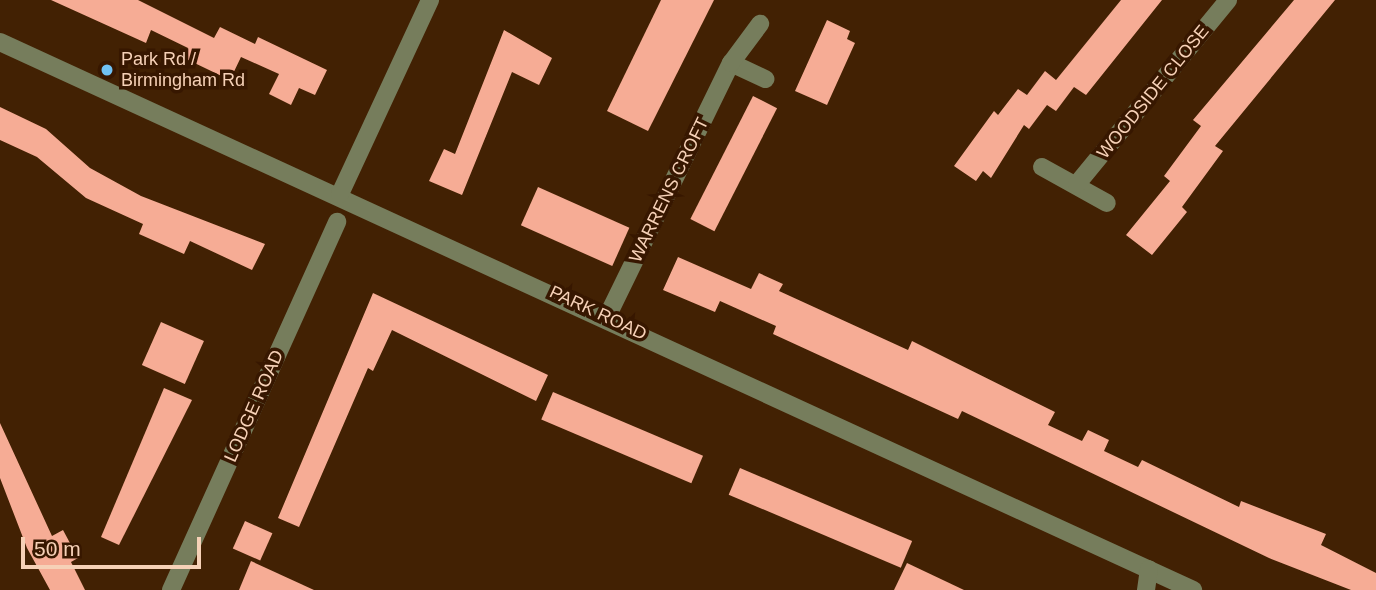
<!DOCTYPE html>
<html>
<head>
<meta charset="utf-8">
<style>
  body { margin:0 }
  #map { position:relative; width:1376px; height:590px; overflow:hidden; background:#422103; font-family:Helvetica,sans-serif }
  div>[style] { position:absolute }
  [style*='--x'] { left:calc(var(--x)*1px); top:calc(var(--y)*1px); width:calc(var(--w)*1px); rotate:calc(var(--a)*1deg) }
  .building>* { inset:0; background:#f6ac95; transform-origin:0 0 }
  .minor>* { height:18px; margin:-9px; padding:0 9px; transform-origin:9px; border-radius:9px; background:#767d5c }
  .dots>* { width:19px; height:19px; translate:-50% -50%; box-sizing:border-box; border:4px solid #371700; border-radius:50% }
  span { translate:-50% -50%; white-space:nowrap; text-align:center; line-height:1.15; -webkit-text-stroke:7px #371700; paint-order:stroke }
  .poi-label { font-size:18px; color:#f6d1b7 }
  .left { translate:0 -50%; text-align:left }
  .street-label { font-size:18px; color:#f6d1b7 }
  .scale { position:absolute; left:21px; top:537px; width:180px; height:32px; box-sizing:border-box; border:4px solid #f6d1b7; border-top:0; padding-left:9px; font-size:21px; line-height:24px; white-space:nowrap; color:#f6d1b7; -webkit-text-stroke:5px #371700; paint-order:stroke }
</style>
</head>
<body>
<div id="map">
  <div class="building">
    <div style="clip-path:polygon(51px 0,138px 0,214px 38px,220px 27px,255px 44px,258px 37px,327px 70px,315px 95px,299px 88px,291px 105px,269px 94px,279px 74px,241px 57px,230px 80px,184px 58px,188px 48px,151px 30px,146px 43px)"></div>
    <div style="clip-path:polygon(661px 0,714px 0,648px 131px,607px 111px)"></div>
    <div style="clip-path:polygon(1121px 0,1162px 0,1086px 95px,1074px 87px,1056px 111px,1047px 105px,1029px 129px,1024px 125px,991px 178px,983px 171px,976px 181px,954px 166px,994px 111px,998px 115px,1018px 89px,1027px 95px,1045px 71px,1056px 80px)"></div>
    <div style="clip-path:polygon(1294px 0,1335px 0,1215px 146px,1223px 151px,1182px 207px,1187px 212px,1152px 255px,1126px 235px,1170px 181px,1164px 176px,1201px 126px,1193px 120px)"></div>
    <div style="clip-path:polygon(827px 20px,850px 31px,847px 39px,855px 43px,827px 105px,795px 91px)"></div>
    <div style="clip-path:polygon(504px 30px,552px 58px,539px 85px,512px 72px,462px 195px,429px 181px,444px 149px,455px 154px)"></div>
    <div style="left:753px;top:96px;width:27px;height:138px;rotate:27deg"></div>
    <div style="clip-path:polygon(0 107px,46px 129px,90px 168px,141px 196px,265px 244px,252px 270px,190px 241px,184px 254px,139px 234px,143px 224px,86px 198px,37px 157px,0 140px)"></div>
    <div style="left:538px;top:187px;width:100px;height:42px;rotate:24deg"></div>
    <div style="clip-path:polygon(678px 257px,751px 289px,759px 273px,783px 284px,779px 291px,908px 350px,912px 341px,1055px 412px,1048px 425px,1082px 441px,1088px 430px,1109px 440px,1104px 451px,1138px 467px,1142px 460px,1239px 507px,1241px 501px,1326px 534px,1321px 545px,1376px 573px,1376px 590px,1351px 590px,1269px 558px,962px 411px,958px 419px,773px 334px,776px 326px,720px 301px,715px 312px,663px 290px)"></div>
    <div style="clip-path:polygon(373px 293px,548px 375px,536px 401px,392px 330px,373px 371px,368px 368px,299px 527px,278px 518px)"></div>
    <div style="left:161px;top:322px;width:47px;height:47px;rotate:24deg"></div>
    <div style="clip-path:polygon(164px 388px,192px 400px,119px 545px,101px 537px)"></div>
    <div style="left:553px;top:392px;width:163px;height:30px;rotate:23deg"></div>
    <div style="clip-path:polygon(0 423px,52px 536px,63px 530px,78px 558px,71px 562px,85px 590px,50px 590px,27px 548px,0 478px)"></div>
    <div style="left:740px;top:468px;width:187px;height:29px;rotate:23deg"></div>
    <div style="left:245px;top:521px;width:30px;height:30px;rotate:24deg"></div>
    <div style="clip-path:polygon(251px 561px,314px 590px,239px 590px)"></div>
    <div style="clip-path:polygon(907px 563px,964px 590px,894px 590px)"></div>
  </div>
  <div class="minor">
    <div style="--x:0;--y:42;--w:1313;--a:24.67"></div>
    <div style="--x:731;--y:63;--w:38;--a:25"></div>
    <div style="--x:1042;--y:167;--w:74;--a:29"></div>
    <div style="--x:1077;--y:184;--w:238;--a:-50.6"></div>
    <div style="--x:340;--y:194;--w:214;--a:-65.1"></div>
    <div style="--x:607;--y:317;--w:283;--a:-64"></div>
    <div style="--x:731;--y:63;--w:49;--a:-53.4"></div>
    <div style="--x:171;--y:590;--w:404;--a:-65.7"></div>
    <div style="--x:1146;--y:590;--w:21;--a:-82"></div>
  </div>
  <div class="dots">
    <div style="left:107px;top:70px;background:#70c2f4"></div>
  </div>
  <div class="poi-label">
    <span class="left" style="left:121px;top:70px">Park Rd /<br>Birmingham Rd</span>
  </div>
  <div class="street-label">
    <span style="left:1153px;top:92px;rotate:-51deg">WOODSIDE CLOSE</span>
    <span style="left:669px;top:190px;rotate:-64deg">WARRENS CROFT</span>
    <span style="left:598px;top:313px;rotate:25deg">PARK ROAD</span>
    <span style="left:254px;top:406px;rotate:-66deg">LODGE ROAD</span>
  </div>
  <div class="scale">50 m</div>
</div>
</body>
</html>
